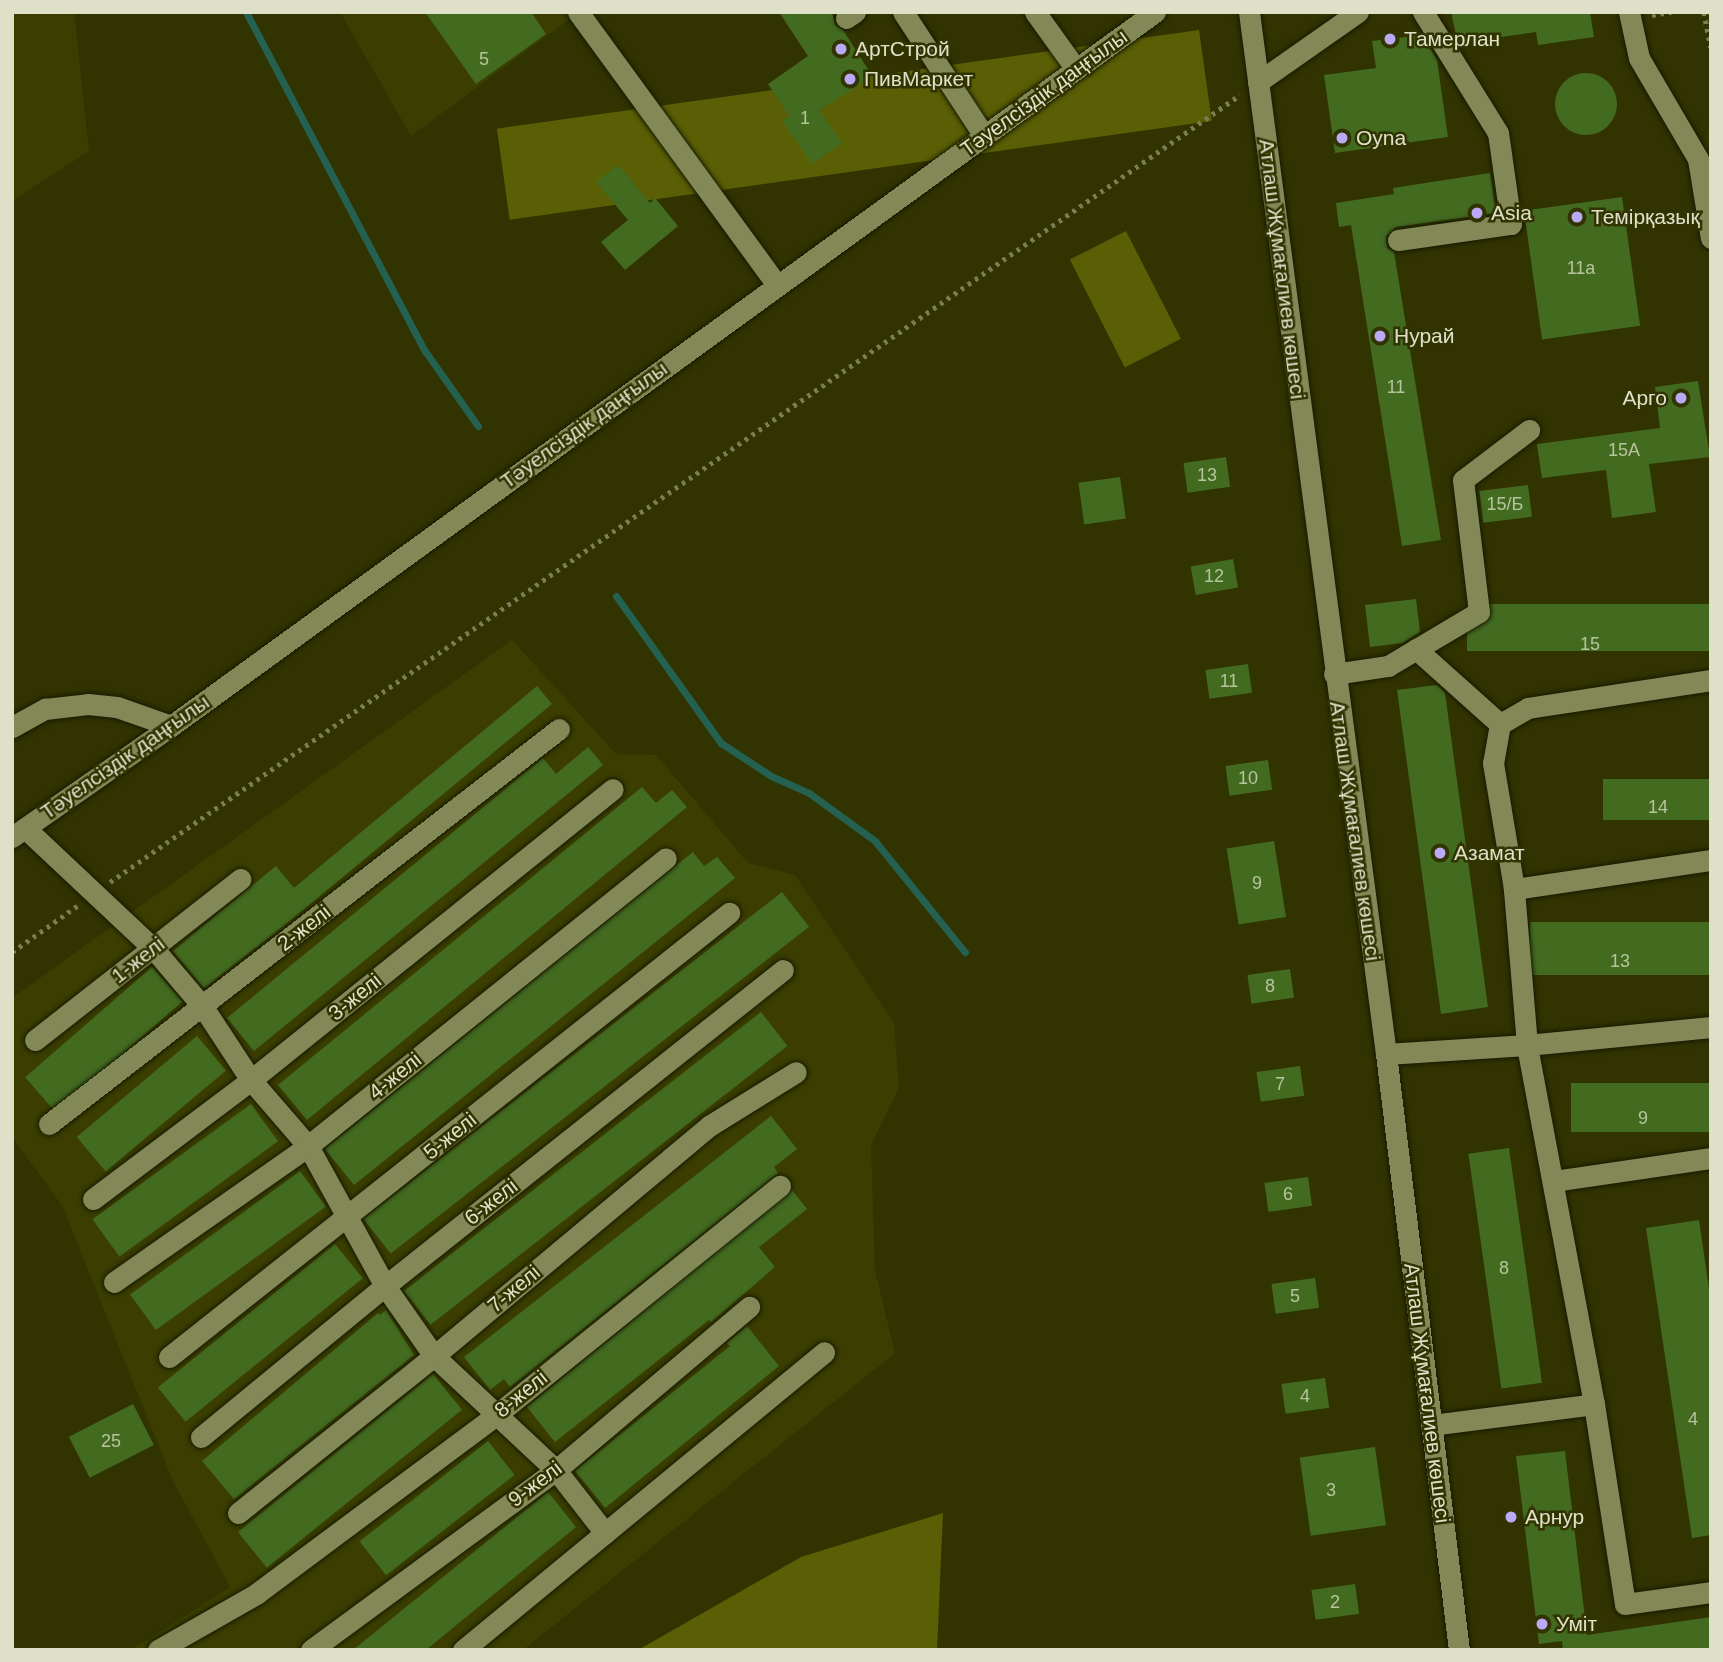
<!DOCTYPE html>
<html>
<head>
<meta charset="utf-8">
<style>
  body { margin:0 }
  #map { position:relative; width:1723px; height:1662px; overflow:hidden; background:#313301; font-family:Helvetica,sans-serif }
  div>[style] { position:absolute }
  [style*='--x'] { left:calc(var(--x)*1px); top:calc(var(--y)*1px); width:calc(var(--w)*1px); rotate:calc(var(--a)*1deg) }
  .built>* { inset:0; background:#3b3e00 }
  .green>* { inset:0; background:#5a5e05; transform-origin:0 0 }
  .stream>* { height:7px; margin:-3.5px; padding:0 3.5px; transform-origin:3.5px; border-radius:3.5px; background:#246151 }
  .building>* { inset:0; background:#436b20; transform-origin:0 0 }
  .round { border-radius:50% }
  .path>* { height:4.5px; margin-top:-2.25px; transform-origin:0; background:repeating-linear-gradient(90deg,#797c54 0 3.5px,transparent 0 8.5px) }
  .roads { filter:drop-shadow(0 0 2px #181a03) drop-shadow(0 0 2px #181a03) }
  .minor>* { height:21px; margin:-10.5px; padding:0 10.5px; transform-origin:10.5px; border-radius:10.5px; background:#838857 }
  .dots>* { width:19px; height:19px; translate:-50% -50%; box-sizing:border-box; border:4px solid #313301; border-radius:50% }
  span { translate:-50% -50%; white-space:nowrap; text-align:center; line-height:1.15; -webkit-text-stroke:5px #313301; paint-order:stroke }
  .number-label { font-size:18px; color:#b7c49e }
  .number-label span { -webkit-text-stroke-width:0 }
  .poi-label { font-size:21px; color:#dee1c8 }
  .left { translate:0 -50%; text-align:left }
  .right { translate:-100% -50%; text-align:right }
  .street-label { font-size:21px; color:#dee1c8 }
  .frame { position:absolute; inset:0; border:14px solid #dee1c8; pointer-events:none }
</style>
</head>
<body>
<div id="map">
  <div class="built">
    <div style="clip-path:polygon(12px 12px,74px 12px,89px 151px,12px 201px)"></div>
    <div style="clip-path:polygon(340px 12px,579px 12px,411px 136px)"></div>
    <div style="clip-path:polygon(512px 640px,616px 754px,656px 755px,748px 863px,795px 875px,894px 1023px,899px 1088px,871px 1145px,875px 1270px,895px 1353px,523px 1650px,131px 1650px,230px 1587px,172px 1479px,63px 1207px,12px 1137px,12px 998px)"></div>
  </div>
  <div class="green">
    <div style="left:1199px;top:30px;width:92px;height:709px;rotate:82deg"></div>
    <div style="left:1126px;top:231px;width:121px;height:63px;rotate:63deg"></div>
    <div style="clip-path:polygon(943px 1513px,937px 1650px,638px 1650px,801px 1557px)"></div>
  </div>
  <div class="stream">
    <div style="--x:246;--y:12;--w:383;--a:62.2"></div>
    <div style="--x:425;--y:351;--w:92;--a:54.8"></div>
    <div style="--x:616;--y:596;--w:181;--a:54.5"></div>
    <div style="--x:721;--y:743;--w:60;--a:33.4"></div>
    <div style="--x:771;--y:776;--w:42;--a:24.1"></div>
    <div style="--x:809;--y:793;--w:82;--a:36"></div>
    <div style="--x:875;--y:841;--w:143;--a:51"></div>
  </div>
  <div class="building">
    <div style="clip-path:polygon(425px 12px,531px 12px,546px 34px,476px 84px)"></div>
    <div style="clip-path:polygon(779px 12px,832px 12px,835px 25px,843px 30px,873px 77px,819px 110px,842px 143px,812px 164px,782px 121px,789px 116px,768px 84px,808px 56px)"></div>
    <div style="clip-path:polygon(1451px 12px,1590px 12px,1594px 37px,1538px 45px,1536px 32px,1458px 43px)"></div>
    <div style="clip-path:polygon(1422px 35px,1437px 60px,1448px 137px,1335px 153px,1324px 75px,1376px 68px,1372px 41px)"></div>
    <div class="round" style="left:1555px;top:73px;width:62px;height:62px"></div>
    <div style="clip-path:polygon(618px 165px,650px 203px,655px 198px,678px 226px,625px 270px,601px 242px,628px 220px,596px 182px)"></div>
    <div style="clip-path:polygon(1490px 173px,1496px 213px,1396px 227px,1386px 236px,1387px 248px,1394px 252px,1441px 540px,1402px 546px,1351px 225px,1339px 227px,1336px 203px,1394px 194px,1393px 188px)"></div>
    <div style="left:1622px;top:197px;width:130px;height:99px;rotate:82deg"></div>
    <div style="clip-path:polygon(1698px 381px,1710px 457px,1649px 464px,1656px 512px,1612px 518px,1606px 470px,1542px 478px,1537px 444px,1660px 428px,1655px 387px)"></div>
    <div style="left:1226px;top:457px;width:30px;height:43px;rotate:82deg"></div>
    <div style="left:1120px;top:477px;width:42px;height:42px;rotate:82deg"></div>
    <div style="left:1528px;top:485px;width:32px;height:49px;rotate:83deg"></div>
    <div style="left:1233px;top:559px;width:29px;height:43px;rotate:80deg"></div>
    <div style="clip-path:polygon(1416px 599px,1420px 632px,1402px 643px,1370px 647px,1365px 605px)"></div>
    <div style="left:1711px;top:604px;width:47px;height:244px;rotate:90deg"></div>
    <div style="left:1248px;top:664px;width:29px;height:43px;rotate:82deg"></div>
    <div style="clip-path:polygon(1437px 685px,1445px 693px,1488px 1007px,1441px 1014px,1397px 690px)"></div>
    <div style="clip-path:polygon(537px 686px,552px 704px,291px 920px,204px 988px,173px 951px,276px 866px,294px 888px)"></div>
    <div style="clip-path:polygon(588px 747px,603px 765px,254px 1051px,227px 1018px,543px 758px,556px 774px)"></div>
    <div style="left:1268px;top:760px;width:30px;height:43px;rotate:82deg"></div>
    <div style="left:1711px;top:779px;width:41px;height:108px;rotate:90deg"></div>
    <div style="clip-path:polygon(642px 787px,656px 803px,672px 790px,687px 807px,307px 1120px,278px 1085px)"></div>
    <div style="left:1274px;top:841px;width:77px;height:48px;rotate:81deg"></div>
    <div style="clip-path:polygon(693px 852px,704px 866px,717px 857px,735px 878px,354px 1185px,325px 1149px)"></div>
    <div style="left:782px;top:892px;width:44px;height:531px;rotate:52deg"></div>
    <div style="left:1711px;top:922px;width:53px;height:181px;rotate:90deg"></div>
    <div style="left:152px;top:967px;width:46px;height:168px;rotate:49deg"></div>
    <div style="left:1290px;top:969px;width:29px;height:43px;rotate:82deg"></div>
    <div style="left:761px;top:1012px;width:43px;height:453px;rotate:52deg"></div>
    <div style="left:197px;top:1036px;width:45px;height:157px;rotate:50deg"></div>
    <div style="left:1300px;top:1066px;width:30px;height:44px;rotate:82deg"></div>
    <div style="left:1711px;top:1083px;width:49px;height:140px;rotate:90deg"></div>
    <div style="left:251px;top:1104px;width:46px;height:196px;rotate:54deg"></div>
    <div style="clip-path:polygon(771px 1116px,797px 1149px,774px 1167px,778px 1173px,510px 1387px,504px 1379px,490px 1390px,464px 1357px)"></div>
    <div style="left:1509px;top:1148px;width:237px;height:41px;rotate:82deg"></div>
    <div style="left:300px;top:1171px;width:44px;height:210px;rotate:54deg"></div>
    <div style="left:1308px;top:1177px;width:29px;height:44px;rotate:82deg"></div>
    <div style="clip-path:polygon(792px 1190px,807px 1209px,759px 1247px,775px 1267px,711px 1322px,709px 1320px,555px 1442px,527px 1407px)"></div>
    <div style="clip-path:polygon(1699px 1220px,1711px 1303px,1711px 1535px,1692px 1538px,1646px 1228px)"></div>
    <div style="left:335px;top:1244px;width:44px;height:228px;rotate:51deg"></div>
    <div style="left:1315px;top:1278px;width:30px;height:44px;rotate:82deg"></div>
    <div style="clip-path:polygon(386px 1310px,414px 1355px,234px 1499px,202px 1461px,378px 1313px,380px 1315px)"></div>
    <div style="clip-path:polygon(747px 1326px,779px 1366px,605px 1508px,575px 1471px,730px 1346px,727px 1343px)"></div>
    <div style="left:433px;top:1374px;width:46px;height:251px;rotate:51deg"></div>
    <div style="left:1325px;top:1378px;width:30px;height:44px;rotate:82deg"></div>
    <div style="left:133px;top:1404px;width:46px;height:72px;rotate:63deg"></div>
    <div style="left:488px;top:1441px;width:43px;height:163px;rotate:52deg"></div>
    <div style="left:1375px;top:1447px;width:79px;height:76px;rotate:82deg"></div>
    <div style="clip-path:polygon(1565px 1451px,1587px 1635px,1711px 1617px,1711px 1650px,1563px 1650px,1562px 1641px,1539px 1644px,1516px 1456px)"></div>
    <div style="clip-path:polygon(548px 1492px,576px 1527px,426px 1650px,353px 1650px)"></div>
    <div style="left:1355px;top:1584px;width:30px;height:44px;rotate:82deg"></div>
  </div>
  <div class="path">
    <div style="--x:1704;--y:12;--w:36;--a:79"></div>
    <div style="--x:1710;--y:12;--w:1;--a:45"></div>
    <div style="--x:1652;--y:15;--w:20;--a:-9"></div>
    <div style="--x:110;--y:882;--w:1377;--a:-34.86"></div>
    <div style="--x:12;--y:952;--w:80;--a:-35.3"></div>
  </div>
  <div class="roads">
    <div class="minor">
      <div style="--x:578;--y:12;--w:338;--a:53.9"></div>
      <div style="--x:903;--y:12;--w:148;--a:56.8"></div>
      <div style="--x:1035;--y:12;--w:70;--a:54.3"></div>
      <div style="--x:1249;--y:12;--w:1051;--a:82.51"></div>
      <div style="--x:1386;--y:1054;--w:600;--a:83.02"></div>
      <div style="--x:1629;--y:12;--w:47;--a:77.7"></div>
      <div style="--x:1639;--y:58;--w:117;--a:59.7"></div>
      <div style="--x:1698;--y:159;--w:80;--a:80.7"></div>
      <div style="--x:846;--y:18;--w:11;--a:-34"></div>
      <div style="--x:1258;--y:82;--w:122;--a:-35"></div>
      <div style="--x:1398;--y:240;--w:114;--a:-8.1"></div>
      <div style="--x:1511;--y:224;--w:92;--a:-98.1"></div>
      <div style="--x:1498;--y:133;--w:142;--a:-121.8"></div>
      <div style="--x:1416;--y:649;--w:113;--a:41.8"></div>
      <div style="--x:1334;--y:674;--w:55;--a:-8.4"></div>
      <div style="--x:1388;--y:666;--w:106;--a:-30.7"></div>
      <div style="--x:1479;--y:612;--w:133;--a:-96.9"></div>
      <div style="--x:1463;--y:480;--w:83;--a:-37.1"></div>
      <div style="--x:1711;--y:680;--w:185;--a:171.3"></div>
      <div style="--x:1528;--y:708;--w:32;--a:150"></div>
      <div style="--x:1500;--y:724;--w:40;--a:100"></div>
      <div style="--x:1493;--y:763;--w:128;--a:80.5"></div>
      <div style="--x:1514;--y:889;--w:199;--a:-8.4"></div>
      <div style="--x:12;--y:727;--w:38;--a:-29"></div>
      <div style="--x:45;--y:709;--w:43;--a:-6.6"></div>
      <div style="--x:88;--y:704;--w:29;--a:6"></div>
      <div style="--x:117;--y:707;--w:57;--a:19.4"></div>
      <div style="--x:25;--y:828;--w:175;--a:43.2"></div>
      <div style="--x:153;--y:948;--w:77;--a:49.7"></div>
      <div style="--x:203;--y:1007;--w:87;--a:56.7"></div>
      <div style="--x:251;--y:1080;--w:87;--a:49.2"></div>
      <div style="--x:308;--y:1146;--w:160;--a:61.2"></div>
      <div style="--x:385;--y:1286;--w:85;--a:55"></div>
      <div style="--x:434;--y:1356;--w:167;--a:43.1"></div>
      <div style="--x:556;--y:1470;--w:80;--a:52.1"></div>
      <div style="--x:12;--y:837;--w:194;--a:-34.9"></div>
      <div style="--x:171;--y:726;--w:1216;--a:-35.97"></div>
      <div style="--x:35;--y:1040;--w:261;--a:-38.1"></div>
      <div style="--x:1386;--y:1054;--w:141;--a:-3.7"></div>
      <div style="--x:1527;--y:1045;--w:185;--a:-5.6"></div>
      <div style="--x:49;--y:1124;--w:645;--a:-37.76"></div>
      <div style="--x:1553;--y:1181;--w:160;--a:-8.3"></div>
      <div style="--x:93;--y:1199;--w:198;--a:-37"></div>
      <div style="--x:251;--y:1080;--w:464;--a:-38.8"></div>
      <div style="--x:114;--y:1282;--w:237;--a:-35"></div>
      <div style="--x:308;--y:1146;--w:459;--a:-38.8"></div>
      <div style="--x:169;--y:1357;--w:715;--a:-38.41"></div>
      <div style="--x:1594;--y:1404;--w:202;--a:81.2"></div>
      <div style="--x:1625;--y:1604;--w:87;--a:-7.9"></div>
      <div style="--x:1431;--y:1425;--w:164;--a:-7.3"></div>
      <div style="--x:1594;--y:1404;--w:365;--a:-100.6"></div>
      <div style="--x:1527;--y:1045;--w:157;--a:-94.8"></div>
      <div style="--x:201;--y:1437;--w:238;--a:-39.4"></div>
      <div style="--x:385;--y:1286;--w:508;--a:-38.45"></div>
      <div style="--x:238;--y:1513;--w:251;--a:-38.7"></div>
      <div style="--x:434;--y:1356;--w:359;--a:-39.9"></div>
      <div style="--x:709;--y:1126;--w:102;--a:-31.8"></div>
      <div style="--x:158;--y:1650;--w:113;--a:-29.7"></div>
      <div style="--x:256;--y:1594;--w:299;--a:-36.7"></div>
      <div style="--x:496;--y:1415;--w:365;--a:-38.9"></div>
      <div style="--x:311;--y:1650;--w:304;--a:-36.3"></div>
      <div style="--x:556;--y:1470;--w:253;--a:-40.2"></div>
      <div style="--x:463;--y:1650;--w:468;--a:-39.5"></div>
    </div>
  </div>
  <div class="dots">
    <div style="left:1390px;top:39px;background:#baaaf6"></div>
    <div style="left:841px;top:49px;background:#baaaf6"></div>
    <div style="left:850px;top:79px;background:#baaaf6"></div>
    <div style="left:1342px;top:138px;background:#baaaf6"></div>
    <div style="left:1477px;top:213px;background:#baaaf6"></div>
    <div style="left:1577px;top:217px;background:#baaaf6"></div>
    <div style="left:1380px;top:336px;background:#baaaf6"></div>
    <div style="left:1681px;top:398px;background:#baaaf6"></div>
    <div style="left:1440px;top:853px;background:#baaaf6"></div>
    <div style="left:1511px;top:1517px;background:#baaaf6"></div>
    <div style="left:1542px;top:1624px;background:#baaaf6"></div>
  </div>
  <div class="number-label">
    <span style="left:484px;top:59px">5</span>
    <span style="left:805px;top:118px">1</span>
    <span style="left:1581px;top:268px">11а</span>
    <span style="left:1396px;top:387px">11</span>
    <span style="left:1624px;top:450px">15А</span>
    <span style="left:1207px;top:475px">13</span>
    <span style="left:1505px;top:504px">15/Б</span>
    <span style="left:1214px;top:576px">12</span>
    <span style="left:1590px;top:644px">15</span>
    <span style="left:1229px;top:681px">11</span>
    <span style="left:1248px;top:778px">10</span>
    <span style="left:1658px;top:807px">14</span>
    <span style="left:1257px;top:883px">9</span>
    <span style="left:1620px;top:961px">13</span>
    <span style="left:1270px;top:986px">8</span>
    <span style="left:1280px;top:1084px">7</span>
    <span style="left:1643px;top:1118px">9</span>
    <span style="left:1288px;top:1194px">6</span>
    <span style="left:1504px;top:1268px">8</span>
    <span style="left:1295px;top:1296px">5</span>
    <span style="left:1305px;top:1396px">4</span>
    <span style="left:1693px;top:1419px">4</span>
    <span style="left:111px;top:1441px">25</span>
    <span style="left:1331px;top:1490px">3</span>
    <span style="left:1335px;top:1602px">2</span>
  </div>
  <div class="poi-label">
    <span class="left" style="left:1404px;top:39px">Тамерлан</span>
    <span class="left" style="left:855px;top:49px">АртСтрой</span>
    <span class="left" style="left:864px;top:79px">ПивМаркет</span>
    <span class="left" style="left:1356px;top:138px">Oyna</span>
    <span class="left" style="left:1491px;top:213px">Asia</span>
    <span class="left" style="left:1591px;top:217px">Темірқазық</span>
    <span class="left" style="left:1394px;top:336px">Нурай</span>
    <span class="right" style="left:1667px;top:398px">Арго</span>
    <span class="left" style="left:1454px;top:853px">Азамат</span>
    <span class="left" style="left:1525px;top:1517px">Арнур</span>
    <span class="left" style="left:1556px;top:1624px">Умiт</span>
  </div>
  <div class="street-label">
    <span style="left:1044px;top:93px;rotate:-36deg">Тәуелсіздік даңғылы</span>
    <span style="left:1282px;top:269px;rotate:83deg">Атлаш Жұмағалиев көшесі</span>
    <span style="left:584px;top:425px;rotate:-36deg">Тәуелсіздік даңғылы</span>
    <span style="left:125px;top:757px;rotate:-35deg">Тәуелсіздік даңғылы</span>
    <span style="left:1355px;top:831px;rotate:82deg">Атлаш Жұмағалиев көшесі</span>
    <span style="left:304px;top:928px;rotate:-38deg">2-желі</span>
    <span style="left:138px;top:960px;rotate:-38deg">1-желі</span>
    <span style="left:355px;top:997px;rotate:-39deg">3-желі</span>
    <span style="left:395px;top:1076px;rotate:-39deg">4-желі</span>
    <span style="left:450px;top:1136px;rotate:-39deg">5-желі</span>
    <span style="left:491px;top:1202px;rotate:-38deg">6-желі</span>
    <span style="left:514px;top:1289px;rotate:-40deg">7-желі</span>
    <span style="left:1427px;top:1393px;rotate:83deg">Атлаш Жұмағалиев көшесі</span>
    <span style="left:521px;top:1394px;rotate:-39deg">8-желі</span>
    <span style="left:535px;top:1484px;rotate:-37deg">9-желі</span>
  </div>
  <div class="frame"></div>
</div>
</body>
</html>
